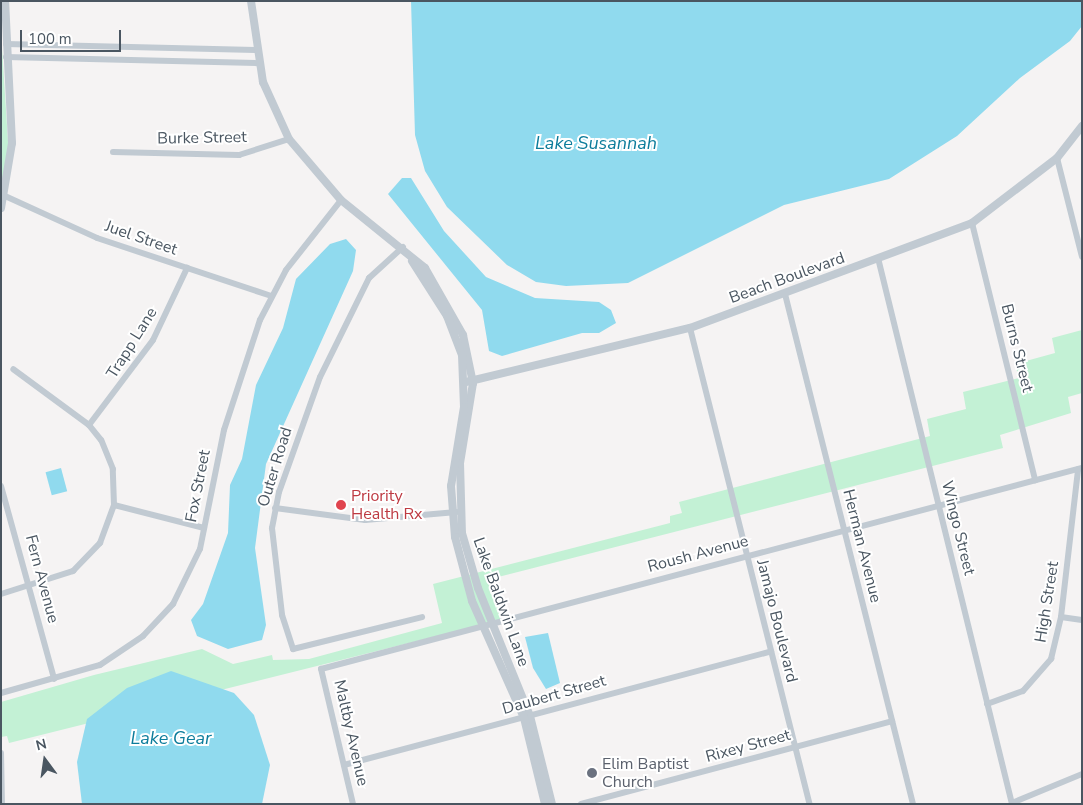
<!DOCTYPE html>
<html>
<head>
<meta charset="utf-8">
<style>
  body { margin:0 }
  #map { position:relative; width:1083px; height:805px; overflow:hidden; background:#f5f3f3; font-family:"Nunito Sans",sans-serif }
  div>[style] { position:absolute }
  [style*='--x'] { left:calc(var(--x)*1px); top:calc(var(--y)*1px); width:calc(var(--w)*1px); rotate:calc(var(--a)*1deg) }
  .green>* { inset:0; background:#c3f1d5 }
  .water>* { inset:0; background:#90daee; transform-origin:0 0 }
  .minor>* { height:6px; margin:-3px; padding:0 3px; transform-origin:3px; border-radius:3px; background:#c1cad2 }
  .tertiary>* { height:8px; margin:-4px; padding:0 4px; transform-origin:4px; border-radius:4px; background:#c1cad2 }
  .dots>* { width:14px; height:14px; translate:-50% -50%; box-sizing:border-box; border:2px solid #fff; border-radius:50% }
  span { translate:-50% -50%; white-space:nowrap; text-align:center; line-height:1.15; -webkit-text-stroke:4px #fff; paint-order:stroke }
  .street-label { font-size:16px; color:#4a5661 }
  .health-label { font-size:16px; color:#be3a42 }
  .left { translate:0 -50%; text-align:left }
  .worship-label { font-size:16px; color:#5b616d }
  .water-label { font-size:18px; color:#0c7c9b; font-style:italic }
  .frame { position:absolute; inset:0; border:2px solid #4a5661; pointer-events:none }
  .north { position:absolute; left:20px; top:735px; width:50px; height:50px; -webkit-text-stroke:4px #fff; paint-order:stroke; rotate:346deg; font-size:14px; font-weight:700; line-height:20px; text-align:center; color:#4a5661 }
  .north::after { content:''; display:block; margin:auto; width:18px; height:22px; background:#4a5661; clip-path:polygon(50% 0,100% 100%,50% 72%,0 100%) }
  .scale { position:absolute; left:20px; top:30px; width:101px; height:22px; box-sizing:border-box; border:2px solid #4a5661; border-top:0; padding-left:6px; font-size:15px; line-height:18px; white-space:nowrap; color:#4a5661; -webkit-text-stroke:4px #fff; paint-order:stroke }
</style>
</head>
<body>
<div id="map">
  <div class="green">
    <div style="clip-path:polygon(1px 32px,9px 157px,1px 199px)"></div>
    <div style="clip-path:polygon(1082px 330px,1082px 393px,1068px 397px,1071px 413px,1000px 435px,1003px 448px,490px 579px,501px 620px,9px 743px,7px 736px,1px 737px,1px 702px,94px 675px,202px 649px,233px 664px,272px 655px,273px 660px,309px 659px,442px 623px,433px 584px,670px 523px,670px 516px,682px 513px,679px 502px,930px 436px,927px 419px,966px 409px,963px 392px,1019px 378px,1015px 364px,1055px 353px,1052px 338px)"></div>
  </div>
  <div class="water">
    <div style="clip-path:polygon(411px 1px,1082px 1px,1082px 26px,1070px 41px,1020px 78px,957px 136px,889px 179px,784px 205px,628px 283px,566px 286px,536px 282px,507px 265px,447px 207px,425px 171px,415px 135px)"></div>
    <div style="clip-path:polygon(402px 178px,411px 178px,444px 231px,486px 277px,535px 298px,599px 302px,611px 310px,616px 323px,599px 333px,582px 333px,502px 356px,489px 351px,482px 310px,388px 194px)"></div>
    <div style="clip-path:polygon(346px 239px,356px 250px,353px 271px,266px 464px,255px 548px,266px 625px,262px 640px,228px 649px,197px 636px,191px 620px,203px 604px,228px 533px,230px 485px,242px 459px,256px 385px,283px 328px,296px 279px,330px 244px)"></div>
    <div style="left:61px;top:468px;width:24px;height:16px;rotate:75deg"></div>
    <div style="clip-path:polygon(548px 633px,560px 683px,546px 689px,533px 668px,525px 637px)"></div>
    <div style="clip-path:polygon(171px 671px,234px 693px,254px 715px,270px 765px,262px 804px,82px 804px,77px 762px,87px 719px,127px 688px)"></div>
  </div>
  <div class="minor">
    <div style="--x:6;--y:44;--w:249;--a:1.4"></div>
    <div style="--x:6;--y:57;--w:252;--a:1.4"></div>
    <div style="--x:113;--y:152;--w:126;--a:1.4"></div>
    <div style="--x:239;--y:155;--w:52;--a:-17.7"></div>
    <div style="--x:1057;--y:158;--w:102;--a:75.8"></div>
    <div style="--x:5;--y:196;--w:101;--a:24.5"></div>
    <div style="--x:97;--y:238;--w:183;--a:18.4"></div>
    <div style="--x:972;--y:223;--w:265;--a:76.2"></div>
    <div style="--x:403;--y:247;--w:46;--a:137.6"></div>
    <div style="--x:369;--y:278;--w:110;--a:116.3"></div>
    <div style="--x:320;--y:377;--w:122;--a:109.6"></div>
    <div style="--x:279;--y:492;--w:37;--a:101"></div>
    <div style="--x:272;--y:528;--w:88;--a:83.4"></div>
    <div style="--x:282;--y:615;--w:36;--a:72"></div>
    <div style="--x:293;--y:649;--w:133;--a:-13.9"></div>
    <div style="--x:878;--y:258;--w:562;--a:76.21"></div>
    <div style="--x:785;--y:294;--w:526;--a:75.91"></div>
    <div style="--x:690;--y:328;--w:491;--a:75.9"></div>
    <div style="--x:89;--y:425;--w:106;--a:-53"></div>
    <div style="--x:153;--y:340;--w:80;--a:-64.7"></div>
    <div style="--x:1;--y:486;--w:200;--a:74.6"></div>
    <div style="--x:114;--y:505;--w:93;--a:14.3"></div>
    <div style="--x:275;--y:508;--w:91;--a:7.6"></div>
    <div style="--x:365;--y:520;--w:92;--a:-5"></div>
    <div style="--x:1;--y:594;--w:76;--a:-17.7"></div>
    <div style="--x:73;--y:571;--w:39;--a:-46"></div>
    <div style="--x:100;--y:543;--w:40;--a:-69.8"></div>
    <div style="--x:114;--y:505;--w:36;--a:-92"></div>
    <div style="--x:113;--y:469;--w:31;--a:-112"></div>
    <div style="--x:101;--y:440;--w:19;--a:-129"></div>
    <div style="--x:89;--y:425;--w:94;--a:-143.6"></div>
    <div style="--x:1061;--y:617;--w:21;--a:8"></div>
    <div style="--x:1;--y:693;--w:103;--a:-15.8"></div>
    <div style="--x:100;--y:665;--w:52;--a:-34"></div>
    <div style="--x:143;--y:636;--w:44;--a:-46.8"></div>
    <div style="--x:173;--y:604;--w:61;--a:-63.9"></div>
    <div style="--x:200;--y:549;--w:121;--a:-78.6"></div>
    <div style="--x:224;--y:430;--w:116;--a:-71.9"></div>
    <div style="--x:260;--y:320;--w:56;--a:-62.5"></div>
    <div style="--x:286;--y:270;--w:89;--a:-51.8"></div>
    <div style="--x:987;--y:704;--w:38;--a:-20"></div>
    <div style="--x:1023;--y:691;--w:43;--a:-48.8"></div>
    <div style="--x:1051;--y:659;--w:43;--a:-76.6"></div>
    <div style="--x:1061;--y:617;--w:149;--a:-83.4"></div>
    <div style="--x:1;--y:753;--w:51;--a:88.9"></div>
    <div style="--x:344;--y:765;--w:442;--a:-14.9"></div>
    <div style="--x:1012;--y:803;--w:76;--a:-22.5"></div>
    <div style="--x:353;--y:804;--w:139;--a:-103.3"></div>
    <div style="--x:321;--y:669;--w:787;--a:-14.8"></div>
    <div style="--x:581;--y:804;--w:322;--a:-14.9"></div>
  </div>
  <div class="tertiary">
    <div style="--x:251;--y:1;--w:82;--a:81.6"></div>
    <div style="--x:263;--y:82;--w:63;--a:65.5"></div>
    <div style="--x:289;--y:139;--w:80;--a:49.6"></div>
    <div style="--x:341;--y:200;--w:108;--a:39"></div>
    <div style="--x:425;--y:268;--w:77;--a:60.4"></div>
    <div style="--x:463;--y:335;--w:49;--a:78.2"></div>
    <div style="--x:473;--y:383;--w:81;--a:99.2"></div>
    <div style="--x:460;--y:463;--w:70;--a:88.4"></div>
    <div style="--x:462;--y:533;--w:57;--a:73.8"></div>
    <div style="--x:478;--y:588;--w:138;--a:67.9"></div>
    <div style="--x:530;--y:716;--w:91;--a:76"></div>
    <div style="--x:1;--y:208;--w:66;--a:-80.4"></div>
    <div style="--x:12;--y:143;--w:142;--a:-92.8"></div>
    <div style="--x:412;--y:261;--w:65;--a:57.5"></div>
    <div style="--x:447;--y:316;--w:42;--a:69"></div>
    <div style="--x:462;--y:355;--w:52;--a:87.8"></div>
    <div style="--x:464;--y:407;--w:80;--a:99.3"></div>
    <div style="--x:451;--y:486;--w:51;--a:85.5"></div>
    <div style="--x:455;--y:537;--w:66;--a:75.1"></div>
    <div style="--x:472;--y:601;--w:128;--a:66"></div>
    <div style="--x:524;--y:718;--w:89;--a:76.3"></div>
    <div style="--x:466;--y:382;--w:230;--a:-13.6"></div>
    <div style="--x:690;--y:328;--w:301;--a:-20.4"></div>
    <div style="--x:972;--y:223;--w:107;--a:-37.4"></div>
    <div style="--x:1057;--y:158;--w:41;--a:-52"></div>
  </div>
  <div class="dots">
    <div style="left:341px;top:505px;background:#e0444e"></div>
    <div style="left:592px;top:773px;background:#6b7280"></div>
  </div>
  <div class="street-label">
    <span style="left:202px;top:138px;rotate:-1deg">Burke Street</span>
    <span style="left:141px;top:238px;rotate:19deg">Juel Street</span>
    <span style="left:787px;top:278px;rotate:-20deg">Beach Boulevard</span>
    <span style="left:132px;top:343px;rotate:-58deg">Trapp Lane</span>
    <span style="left:1017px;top:348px;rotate:76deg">Burns Street</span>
    <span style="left:275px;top:467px;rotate:-73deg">Outer Road</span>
    <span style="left:198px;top:486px;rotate:-79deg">Fox Street</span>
    <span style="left:958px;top:528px;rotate:76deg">Wingo Street</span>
    <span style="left:862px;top:546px;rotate:76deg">Herman Avenue</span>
    <span style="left:698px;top:554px;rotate:-15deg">Roush Avenue</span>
    <span style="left:42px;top:579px;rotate:75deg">Fern Avenue</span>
    <span style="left:501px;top:602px;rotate:70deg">Lake Baldwin Lane</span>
    <span style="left:1047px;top:602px;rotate:-81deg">High Street</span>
    <span style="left:777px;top:621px;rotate:76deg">Jamajo Boulevard</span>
    <span style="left:554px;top:695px;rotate:-16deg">Daubert Street</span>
    <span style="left:351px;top:733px;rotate:77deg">Maltby Avenue</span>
    <span style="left:748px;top:746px;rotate:-15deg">Rixey Street</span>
  </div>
  <div class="health-label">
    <span class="left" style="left:351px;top:505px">Priority<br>Health Rx</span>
  </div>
  <div class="worship-label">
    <span class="left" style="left:602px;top:773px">Elim Baptist<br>Church</span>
  </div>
  <div class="water-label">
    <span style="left:596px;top:143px">Lake Susannah</span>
    <span style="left:171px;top:738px">Lake Gear</span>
  </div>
  <div class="frame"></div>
  <div class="north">N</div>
  <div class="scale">100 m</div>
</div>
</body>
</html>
